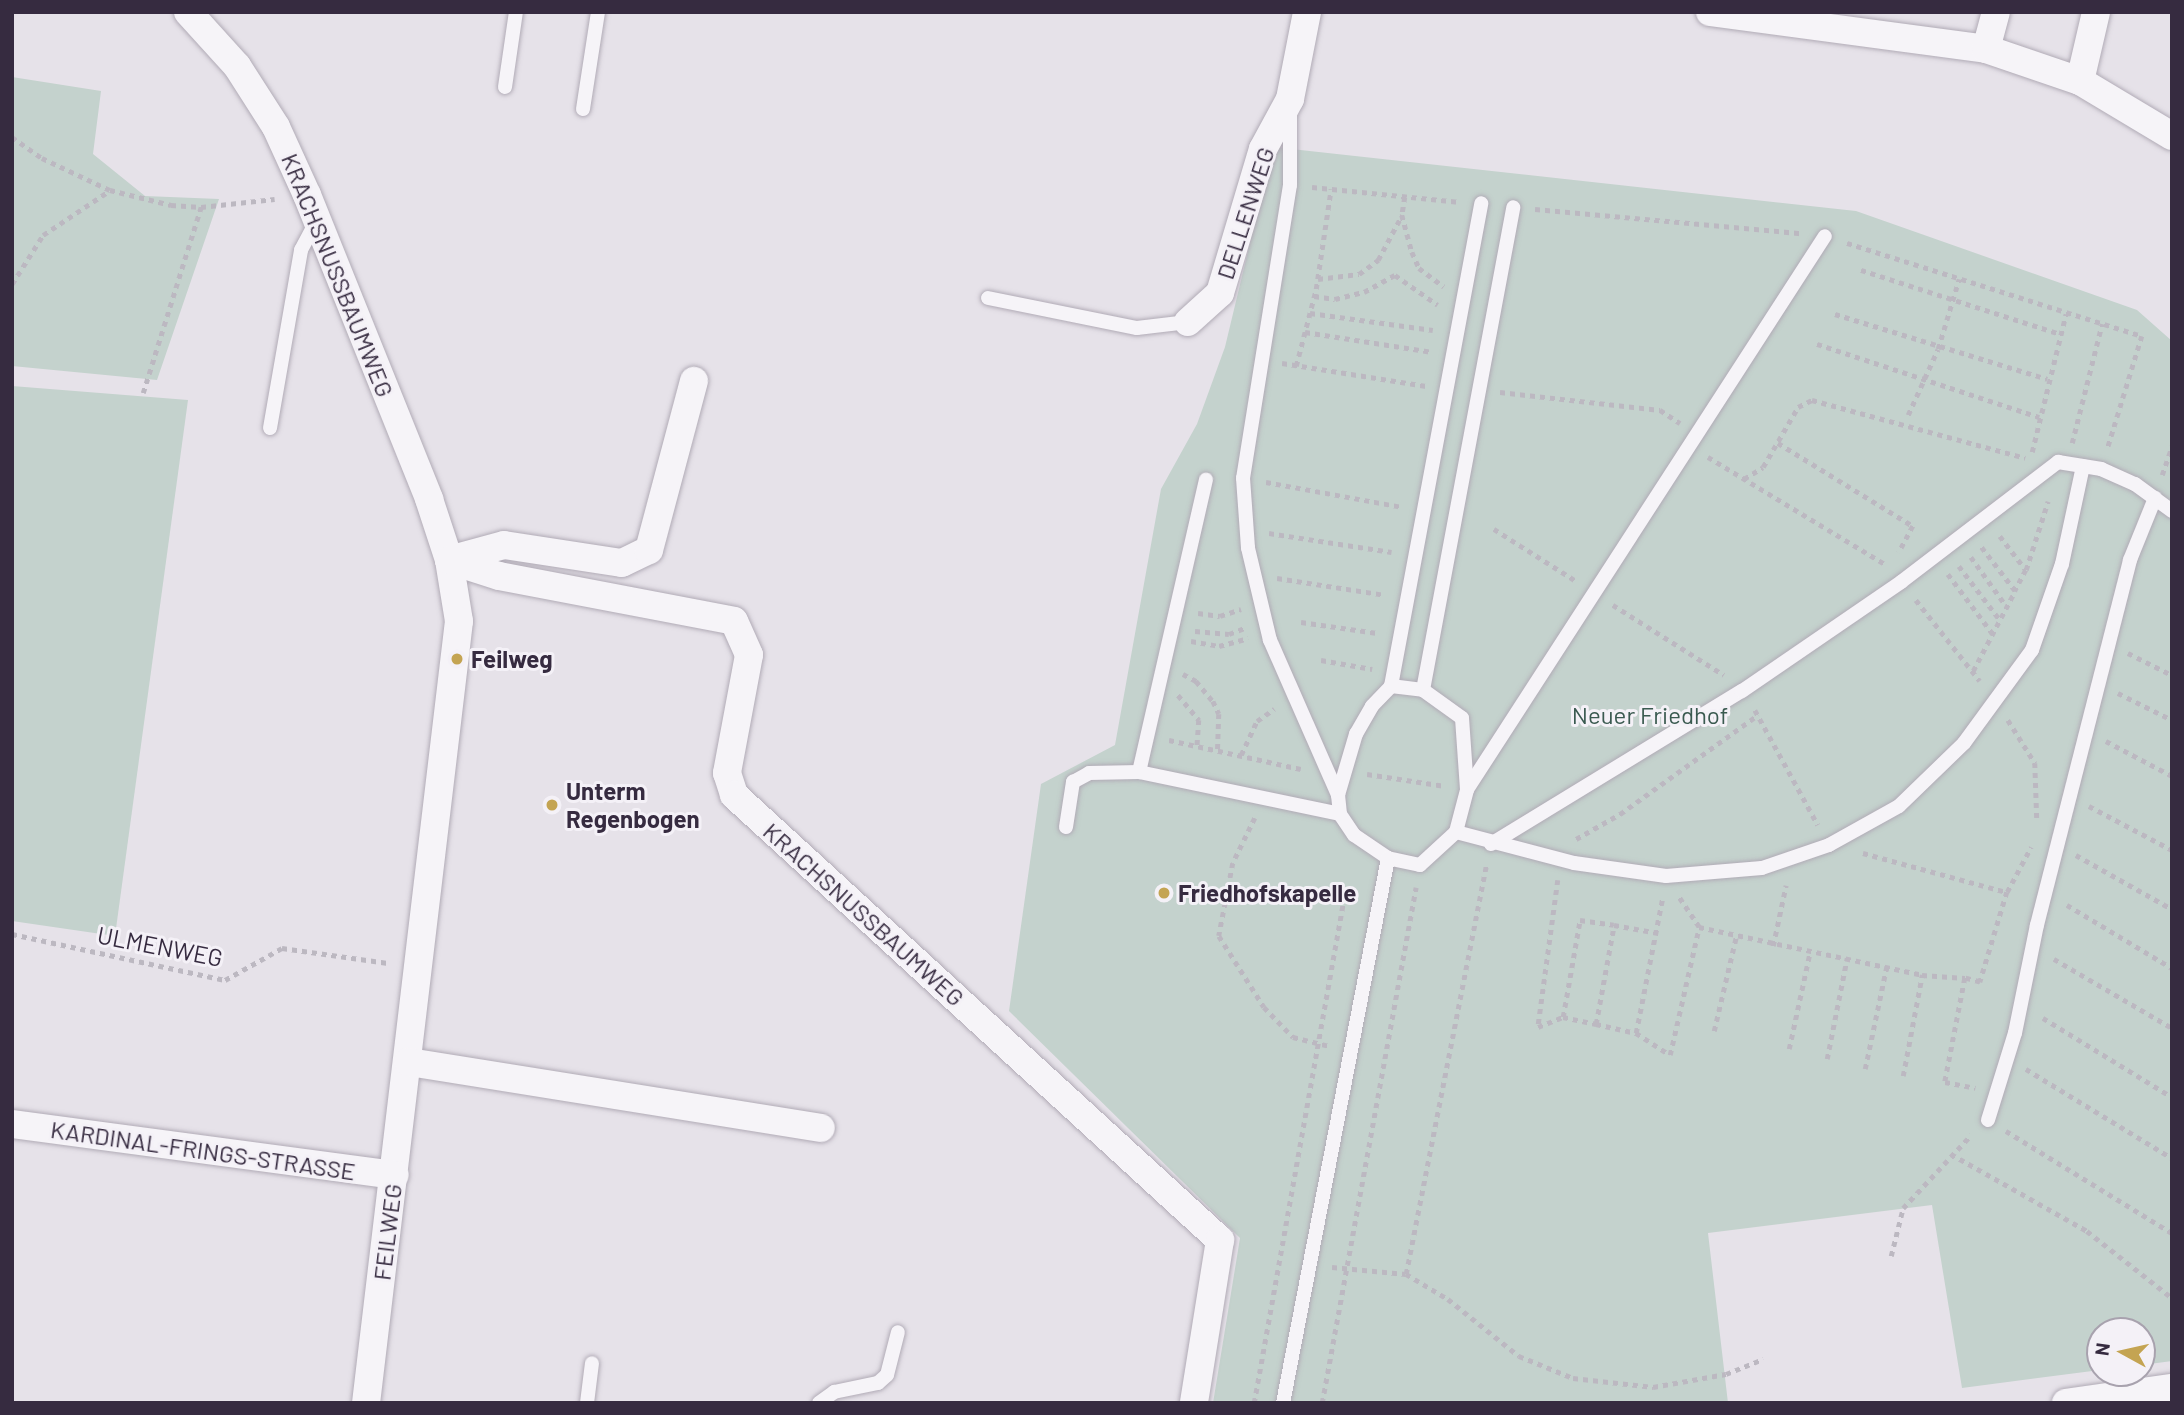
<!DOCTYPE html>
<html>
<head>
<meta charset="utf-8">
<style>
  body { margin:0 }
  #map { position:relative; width:2184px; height:1415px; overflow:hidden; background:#e6e2e9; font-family:Barlow,sans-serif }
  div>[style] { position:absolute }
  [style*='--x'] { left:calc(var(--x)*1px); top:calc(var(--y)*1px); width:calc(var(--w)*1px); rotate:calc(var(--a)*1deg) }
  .green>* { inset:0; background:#c4d2cd }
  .path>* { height:4.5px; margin-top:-2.25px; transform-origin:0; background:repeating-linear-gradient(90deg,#bcb8c1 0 5px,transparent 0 10px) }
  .roads { filter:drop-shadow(0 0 2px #b1abb6) drop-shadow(0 0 2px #b1abb6) }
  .lane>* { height:14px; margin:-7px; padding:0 7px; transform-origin:7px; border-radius:7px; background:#f6f4f8 }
  .street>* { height:28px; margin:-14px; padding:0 14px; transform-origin:14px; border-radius:14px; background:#f6f4f8 }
  .dots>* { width:19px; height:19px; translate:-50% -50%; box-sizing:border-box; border:4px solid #f4f1f7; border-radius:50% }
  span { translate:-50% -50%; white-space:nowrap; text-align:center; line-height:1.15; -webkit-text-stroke:6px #f4f1f7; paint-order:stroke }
  .street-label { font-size:24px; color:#362b40 }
  .poi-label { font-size:24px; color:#362b40; font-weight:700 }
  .left { translate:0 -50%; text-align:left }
  .park-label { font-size:24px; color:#3a5a50 }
  .frame { position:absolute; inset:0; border:14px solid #362b40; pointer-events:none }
  .north { position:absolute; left:2086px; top:1317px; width:70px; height:70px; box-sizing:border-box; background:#f4f1f7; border:2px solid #a8a2ae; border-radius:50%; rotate:278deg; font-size:19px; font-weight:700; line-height:28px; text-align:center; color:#362b40 }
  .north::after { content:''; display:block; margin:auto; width:24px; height:32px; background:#c4a452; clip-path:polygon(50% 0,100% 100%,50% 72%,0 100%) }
</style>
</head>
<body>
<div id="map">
  <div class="green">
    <div style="clip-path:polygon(12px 77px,101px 91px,93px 154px,145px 196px,219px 199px,157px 380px,12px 366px)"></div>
    <div style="clip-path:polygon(1273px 147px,1856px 211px,2137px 310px,2172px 341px,2172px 1361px,2142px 1365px,2142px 1331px,2100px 1331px,2100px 1370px,1962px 1388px,1932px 1205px,1708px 1233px,1728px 1403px,1213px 1403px,1240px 1238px,1009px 1011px,1041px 784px,1115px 745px,1161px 489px,1197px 424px,1225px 347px)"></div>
    <div style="clip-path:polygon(12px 386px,188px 400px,115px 936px,12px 921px)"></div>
  </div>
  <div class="path">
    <div style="--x:12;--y:137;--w:37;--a:35"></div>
    <div style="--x:42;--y:158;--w:75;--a:25.2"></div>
    <div style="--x:110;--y:190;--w:63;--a:13.8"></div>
    <div style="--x:171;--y:205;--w:30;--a:4"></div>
    <div style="--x:201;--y:207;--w:74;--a:-6.2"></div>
    <div style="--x:1312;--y:187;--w:149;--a:5.8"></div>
    <div style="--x:1405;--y:197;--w:18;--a:99"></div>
    <div style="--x:1402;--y:215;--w:38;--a:75"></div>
    <div style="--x:1412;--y:252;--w:17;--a:66"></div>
    <div style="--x:1419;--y:268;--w:31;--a:37"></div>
    <div style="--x:1535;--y:209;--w:267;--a:5.2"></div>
    <div style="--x:1847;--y:243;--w:309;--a:17.5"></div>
    <div style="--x:2142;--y:336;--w:116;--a:107"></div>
    <div style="--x:1861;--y:270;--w:209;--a:17.8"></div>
    <div style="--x:1318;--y:279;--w:41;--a:-7"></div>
    <div style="--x:1359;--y:274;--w:24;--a:-36"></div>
    <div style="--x:1378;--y:260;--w:51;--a:-61.9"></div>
    <div style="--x:12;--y:284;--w:58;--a:-57.7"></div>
    <div style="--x:43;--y:235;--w:79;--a:-33.7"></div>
    <div style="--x:1314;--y:296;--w:21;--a:8"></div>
    <div style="--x:1335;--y:299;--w:30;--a:-14"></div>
    <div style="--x:1364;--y:292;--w:35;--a:-29"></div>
    <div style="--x:1395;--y:275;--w:52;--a:34.9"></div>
    <div style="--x:1310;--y:313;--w:124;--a:7.9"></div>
    <div style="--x:1835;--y:314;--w:222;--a:17"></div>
    <div style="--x:1305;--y:332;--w:129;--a:8.9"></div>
    <div style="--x:1817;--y:344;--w:234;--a:18.2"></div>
    <div style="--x:1282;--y:363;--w:146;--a:9.1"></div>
    <div style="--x:1296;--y:366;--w:80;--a:-75.4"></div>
    <div style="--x:1316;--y:289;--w:101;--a:-81.5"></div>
    <div style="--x:1500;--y:392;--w:161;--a:6.4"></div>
    <div style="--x:1660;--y:410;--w:24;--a:33"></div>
    <div style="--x:143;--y:393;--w:195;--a:-72.7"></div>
    <div style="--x:1908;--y:415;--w:72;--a:-65.6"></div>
    <div style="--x:1938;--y:349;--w:73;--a:-73.3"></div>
    <div style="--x:1778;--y:443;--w:158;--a:31.6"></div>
    <div style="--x:1913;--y:526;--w:30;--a:118"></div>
    <div style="--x:2072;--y:443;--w:123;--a:-75.9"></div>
    <div style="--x:2032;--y:452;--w:142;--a:-76.2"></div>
    <div style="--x:1708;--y:457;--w:208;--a:31.2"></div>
    <div style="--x:2162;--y:475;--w:31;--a:-71"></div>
    <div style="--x:1744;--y:479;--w:22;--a:-32"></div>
    <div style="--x:1763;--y:467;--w:69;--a:-59.7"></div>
    <div style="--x:1798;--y:407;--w:16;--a:-27"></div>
    <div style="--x:1812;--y:400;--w:221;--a:15.2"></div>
    <div style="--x:1266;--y:482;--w:138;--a:10.4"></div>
    <div style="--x:1494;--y:529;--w:97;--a:32.4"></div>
    <div style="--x:1269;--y:533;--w:124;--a:8.8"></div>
    <div style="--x:2000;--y:536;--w:43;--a:52.6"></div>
    <div style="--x:2026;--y:570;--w:24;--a:118"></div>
    <div style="--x:1971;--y:557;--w:62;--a:54.2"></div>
    <div style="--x:1959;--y:566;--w:68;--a:52.8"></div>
    <div style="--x:2026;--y:570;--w:72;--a:-72.3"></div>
    <div style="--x:1948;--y:574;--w:75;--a:53.1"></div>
    <div style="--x:1277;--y:578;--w:109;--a:8.9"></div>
    <div style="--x:1916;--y:600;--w:103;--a:51.7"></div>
    <div style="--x:1613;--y:605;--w:131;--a:32.2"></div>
    <div style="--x:1198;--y:613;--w:22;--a:8"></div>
    <div style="--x:1220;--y:616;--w:22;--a:-18"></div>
    <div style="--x:1301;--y:622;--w:77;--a:8.2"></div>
    <div style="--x:1195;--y:631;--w:34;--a:5"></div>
    <div style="--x:1229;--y:634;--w:17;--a:-21"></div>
    <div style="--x:1191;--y:641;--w:28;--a:10"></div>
    <div style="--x:1219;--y:646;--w:30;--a:-15"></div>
    <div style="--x:2128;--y:653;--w:49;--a:26.6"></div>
    <div style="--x:1321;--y:660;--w:52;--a:10"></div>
    <div style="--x:1973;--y:671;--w:90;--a:-62.3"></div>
    <div style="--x:2015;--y:591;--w:56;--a:-127.7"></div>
    <div style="--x:1183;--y:674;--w:15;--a:28"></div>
    <div style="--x:1196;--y:681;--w:26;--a:50"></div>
    <div style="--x:1213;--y:701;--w:14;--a:65"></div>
    <div style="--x:1219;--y:714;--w:36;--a:92"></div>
    <div style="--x:2118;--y:693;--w:60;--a:26.6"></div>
    <div style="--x:1178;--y:695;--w:33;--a:50"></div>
    <div style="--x:1199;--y:720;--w:26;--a:94"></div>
    <div style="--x:1755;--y:710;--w:131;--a:61.3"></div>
    <div style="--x:2008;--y:720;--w:51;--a:57.9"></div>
    <div style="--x:2035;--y:763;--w:58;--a:88"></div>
    <div style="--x:1169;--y:740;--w:135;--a:12.4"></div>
    <div style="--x:2106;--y:741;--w:75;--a:27.9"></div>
    <div style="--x:1241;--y:755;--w:38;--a:-65"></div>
    <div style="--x:1257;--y:721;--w:21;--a:-35"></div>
    <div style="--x:1367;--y:774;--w:79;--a:8.7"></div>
    <div style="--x:2089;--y:806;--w:94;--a:27.9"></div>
    <div style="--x:1255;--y:818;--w:50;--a:116.1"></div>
    <div style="--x:1233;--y:863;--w:74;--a:100.9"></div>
    <div style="--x:1219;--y:936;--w:84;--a:57.6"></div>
    <div style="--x:1264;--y:1007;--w:42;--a:46"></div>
    <div style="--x:1293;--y:1037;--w:38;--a:14"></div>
    <div style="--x:1576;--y:839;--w:51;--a:-29.6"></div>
    <div style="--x:1620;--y:814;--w:170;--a:-35.7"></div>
    <div style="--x:1863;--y:853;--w:149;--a:15.2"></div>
    <div style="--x:2007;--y:892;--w:94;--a:106.7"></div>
    <div style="--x:1980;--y:982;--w:16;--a:-165"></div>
    <div style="--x:2076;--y:855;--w:110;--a:29.4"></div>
    <div style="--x:1558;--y:880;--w:148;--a:97.7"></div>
    <div style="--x:1538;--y:1027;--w:27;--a:-22"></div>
    <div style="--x:1563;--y:1017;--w:34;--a:12"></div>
    <div style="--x:1596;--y:1024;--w:41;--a:12.7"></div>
    <div style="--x:1636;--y:1033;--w:40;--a:32.9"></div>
    <div style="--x:1670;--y:1055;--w:131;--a:-77.2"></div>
    <div style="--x:1699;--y:927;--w:36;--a:-124"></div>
    <div style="--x:2007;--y:892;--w:51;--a:-61.9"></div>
    <div style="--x:2067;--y:905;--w:122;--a:31"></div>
    <div style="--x:1699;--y:927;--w:228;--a:12.1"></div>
    <div style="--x:1922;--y:975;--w:43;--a:4"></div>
    <div style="--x:1965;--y:978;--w:106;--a:100.9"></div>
    <div style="--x:1945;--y:1082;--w:31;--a:11"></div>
    <div style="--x:12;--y:934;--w:218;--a:12.2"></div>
    <div style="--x:225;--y:980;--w:65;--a:-29.3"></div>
    <div style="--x:282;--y:948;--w:107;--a:8.1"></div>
    <div style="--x:1773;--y:946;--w:62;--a:-78"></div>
    <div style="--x:2054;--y:959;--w:137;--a:30.3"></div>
    <div style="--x:1563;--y:1017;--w:98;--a:-80.1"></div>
    <div style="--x:1580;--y:920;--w:34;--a:8"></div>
    <div style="--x:2043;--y:1018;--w:151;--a:31.5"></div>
    <div style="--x:1596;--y:1024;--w:101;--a:-79.7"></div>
    <div style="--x:1614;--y:925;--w:45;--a:10.3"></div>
    <div style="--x:1714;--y:1031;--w:97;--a:-76.8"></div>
    <div style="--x:1636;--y:1033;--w:136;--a:-78.9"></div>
    <div style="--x:1789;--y:1049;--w:99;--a:-77.8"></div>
    <div style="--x:1827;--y:1059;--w:103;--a:-78.8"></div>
    <div style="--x:1865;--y:1069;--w:106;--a:-78.1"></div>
    <div style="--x:2026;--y:1069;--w:171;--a:31.4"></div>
    <div style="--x:1903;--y:1076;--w:103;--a:-79.3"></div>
    <div style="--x:2006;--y:1131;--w:195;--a:31.6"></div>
    <div style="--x:1951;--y:1154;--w:156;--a:29.5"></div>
    <div style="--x:2087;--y:1231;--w:108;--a:38.2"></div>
    <div style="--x:1891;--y:1256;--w:49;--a:-76"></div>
    <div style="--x:1903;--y:1208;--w:100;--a:-47"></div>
    <div style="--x:1332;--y:1267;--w:74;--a:5.4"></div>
    <div style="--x:1406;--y:1274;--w:49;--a:30.8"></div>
    <div style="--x:1448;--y:1299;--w:91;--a:38.8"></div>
    <div style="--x:1519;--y:1356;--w:58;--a:22.2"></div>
    <div style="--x:1573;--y:1378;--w:81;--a:6.4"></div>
    <div style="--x:1653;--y:1387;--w:74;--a:-10.1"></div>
    <div style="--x:1726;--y:1374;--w:40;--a:-22"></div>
    <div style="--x:1406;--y:1274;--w:416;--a:-78.9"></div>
    <div style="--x:1254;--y:1403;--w:519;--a:-79.9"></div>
    <div style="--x:1345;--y:892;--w:12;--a:9"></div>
    <div style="--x:1322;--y:1403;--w:524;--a:-79.68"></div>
  </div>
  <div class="roads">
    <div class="lane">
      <div style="--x:505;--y:87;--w:76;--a:-81.7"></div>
      <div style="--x:1290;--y:107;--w:78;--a:90"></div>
      <div style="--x:1290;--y:185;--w:297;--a:99.1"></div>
      <div style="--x:1243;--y:478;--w:70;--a:85.9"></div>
      <div style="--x:1248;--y:548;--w:95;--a:76.6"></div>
      <div style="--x:1270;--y:640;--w:169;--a:66.3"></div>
      <div style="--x:583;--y:109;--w:98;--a:-81.2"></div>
      <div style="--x:988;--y:298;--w:152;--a:11.4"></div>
      <div style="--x:1137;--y:328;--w:51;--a:-6.7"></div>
      <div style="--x:270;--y:428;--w:181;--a:-80.1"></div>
      <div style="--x:301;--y:250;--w:34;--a:-62"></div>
      <div style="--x:1391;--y:686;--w:32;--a:7"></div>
      <div style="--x:1423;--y:690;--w:48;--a:35.7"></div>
      <div style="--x:1462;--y:718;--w:72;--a:86"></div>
      <div style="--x:1467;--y:790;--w:43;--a:104.7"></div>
      <div style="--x:1456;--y:832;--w:49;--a:137.5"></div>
      <div style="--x:1420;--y:865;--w:33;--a:-168"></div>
      <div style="--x:1388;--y:858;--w:41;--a:-145.9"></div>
      <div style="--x:1354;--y:835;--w:25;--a:-124"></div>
      <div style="--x:1340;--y:814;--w:19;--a:-96"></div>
      <div style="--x:1338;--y:795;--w:64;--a:-73.6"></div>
      <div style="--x:1356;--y:734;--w:32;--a:-60"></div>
      <div style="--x:1372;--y:706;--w:28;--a:-46"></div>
      <div style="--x:1391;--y:686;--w:491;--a:-79.4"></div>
      <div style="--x:1423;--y:690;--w:491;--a:-79.4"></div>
      <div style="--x:1139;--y:772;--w:300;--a:-77.1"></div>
      <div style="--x:1468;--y:788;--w:657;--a:-57.11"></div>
      <div style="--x:1066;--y:827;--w:46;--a:-81.2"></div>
      <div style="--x:1073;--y:782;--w:18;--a:-29"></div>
      <div style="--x:1089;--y:773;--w:50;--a:-1.1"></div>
      <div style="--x:1139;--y:772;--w:205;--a:11.8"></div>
      <div style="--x:1456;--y:832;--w:122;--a:14.7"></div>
      <div style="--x:1574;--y:863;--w:93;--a:8"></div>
      <div style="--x:1666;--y:876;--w:96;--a:-4.8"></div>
      <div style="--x:1762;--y:868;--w:71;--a:-18.9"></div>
      <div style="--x:1829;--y:845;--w:80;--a:-29.1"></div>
      <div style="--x:1899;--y:806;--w:91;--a:-44.1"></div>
      <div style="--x:1964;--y:743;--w:115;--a:-53.8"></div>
      <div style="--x:2032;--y:650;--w:91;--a:-70.8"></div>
      <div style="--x:2062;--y:564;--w:100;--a:-77.9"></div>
      <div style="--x:1491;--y:844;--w:294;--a:-31.4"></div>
      <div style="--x:1742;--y:691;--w:193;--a:-34.4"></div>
      <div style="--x:1901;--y:582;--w:198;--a:-37.4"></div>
      <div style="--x:2058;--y:462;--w:44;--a:9.2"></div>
      <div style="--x:2101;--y:469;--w:37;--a:24"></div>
      <div style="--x:2135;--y:484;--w:46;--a:36.1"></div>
      <div style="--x:1988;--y:1120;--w:91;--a:-72.8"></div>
      <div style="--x:2015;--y:1033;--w:110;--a:-78.5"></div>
      <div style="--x:2037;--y:925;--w:377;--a:-75.7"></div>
      <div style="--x:2130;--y:560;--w:67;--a:-68"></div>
      <div style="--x:587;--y:1403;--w:40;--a:-82.9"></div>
      <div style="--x:819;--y:1403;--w:19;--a:-36"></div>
      <div style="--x:834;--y:1392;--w:45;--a:-11.6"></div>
      <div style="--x:878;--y:1383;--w:12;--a:-42"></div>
      <div style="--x:887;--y:1375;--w:44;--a:-75.7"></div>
      <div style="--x:1283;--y:1403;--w:555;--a:-79.09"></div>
    </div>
    <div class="street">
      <div style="--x:188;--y:12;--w:73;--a:47.8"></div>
      <div style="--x:237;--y:66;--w:72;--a:57.4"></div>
      <div style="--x:276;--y:127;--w:75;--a:65.5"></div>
      <div style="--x:307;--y:195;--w:328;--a:68.1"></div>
      <div style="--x:429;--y:499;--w:64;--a:71.8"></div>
      <div style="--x:449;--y:560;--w:62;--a:80.7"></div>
      <div style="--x:459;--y:621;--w:788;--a:96.78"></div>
      <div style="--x:1710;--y:12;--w:278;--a:7.6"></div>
      <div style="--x:1986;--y:49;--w:99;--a:18.8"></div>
      <div style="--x:2080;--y:81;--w:107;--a:30.9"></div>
      <div style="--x:1986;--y:49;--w:38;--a:-75"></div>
      <div style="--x:2080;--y:81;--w:71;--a:-76.9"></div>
      <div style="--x:1188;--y:322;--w:43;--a:-42.2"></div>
      <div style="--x:1220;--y:293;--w:150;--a:-73.4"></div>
      <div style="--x:1263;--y:149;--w:57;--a:-61.6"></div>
      <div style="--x:1290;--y:99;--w:89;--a:-78.9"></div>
      <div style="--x:449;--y:560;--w:52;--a:17.7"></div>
      <div style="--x:499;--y:576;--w:239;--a:10.8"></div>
      <div style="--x:734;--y:621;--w:37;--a:66"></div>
      <div style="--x:749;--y:655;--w:120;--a:100.6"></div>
      <div style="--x:727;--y:773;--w:23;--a:72"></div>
      <div style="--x:734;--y:795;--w:659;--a:42.48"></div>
      <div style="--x:1220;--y:1240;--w:165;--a:99.1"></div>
      <div style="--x:449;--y:560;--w:57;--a:-15.3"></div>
      <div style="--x:504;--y:545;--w:119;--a:8.7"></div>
      <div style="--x:622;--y:563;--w:30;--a:-26"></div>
      <div style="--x:649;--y:550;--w:175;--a:-75.1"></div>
      <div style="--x:409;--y:1062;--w:417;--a:9.1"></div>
      <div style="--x:12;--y:1124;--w:386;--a:7.6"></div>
      <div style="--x:2066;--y:1403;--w:107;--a:-8.1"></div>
    </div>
  </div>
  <div class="dots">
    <div style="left:457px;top:659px;background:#c4a452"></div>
    <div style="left:552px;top:805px;background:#c4a452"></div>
    <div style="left:1164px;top:893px;background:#c4a452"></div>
  </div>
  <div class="street-label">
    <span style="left:1245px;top:213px;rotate:-72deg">DELLENWEG</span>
    <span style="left:338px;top:275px;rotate:68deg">KRACHSNUSSBAUMWEG</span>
    <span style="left:864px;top:914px;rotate:42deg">KRACHSNUSSBAUMWEG</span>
    <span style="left:160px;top:946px;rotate:11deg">ULMENWEG</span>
    <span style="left:203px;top:1150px;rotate:8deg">KARDINAL-FRINGS-STRASSE</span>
    <span style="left:387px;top:1232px;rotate:-83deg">FEILWEG</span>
  </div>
  <div class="poi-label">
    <span class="left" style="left:471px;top:659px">Feilweg</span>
    <span class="left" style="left:566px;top:805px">Unterm<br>Regenbogen</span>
    <span class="left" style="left:1178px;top:893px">Friedhofskapelle</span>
  </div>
  <div class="park-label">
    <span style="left:1650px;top:715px">Neuer Friedhof</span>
  </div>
  <div class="frame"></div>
  <div class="north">N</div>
</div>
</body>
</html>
